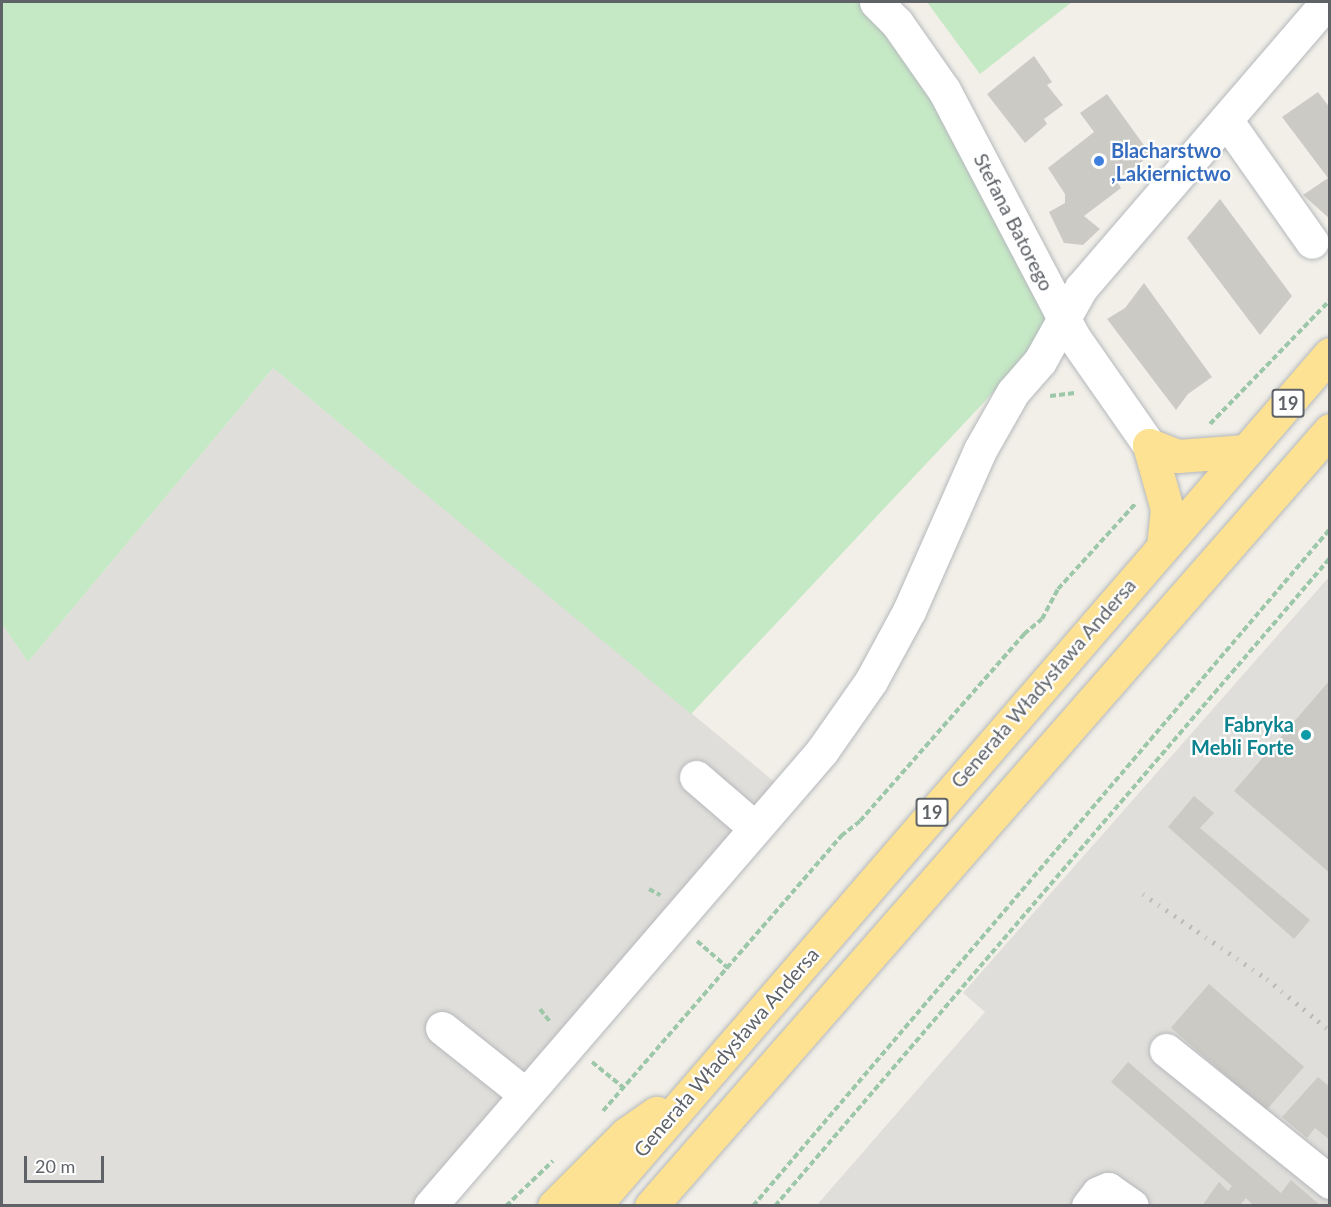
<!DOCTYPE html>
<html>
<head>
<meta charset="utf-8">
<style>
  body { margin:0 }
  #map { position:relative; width:1331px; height:1207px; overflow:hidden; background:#f1efe8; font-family:Lato,sans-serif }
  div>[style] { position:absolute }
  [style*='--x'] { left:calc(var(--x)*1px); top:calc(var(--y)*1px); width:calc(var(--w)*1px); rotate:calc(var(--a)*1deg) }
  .industrial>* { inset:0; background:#e0deda }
  .green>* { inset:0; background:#c5e8c5 }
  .building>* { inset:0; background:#cccac5; transform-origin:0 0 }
  .path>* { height:4px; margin-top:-2px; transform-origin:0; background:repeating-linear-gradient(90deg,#9cc7a9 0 6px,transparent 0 9px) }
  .roads { filter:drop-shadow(0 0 2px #b5b8bc) drop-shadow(0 0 2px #b5b8bc) }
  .minor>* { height:33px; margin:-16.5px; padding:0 16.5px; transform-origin:16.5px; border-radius:16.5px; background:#fff }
  .highway>* { height:33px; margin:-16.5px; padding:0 16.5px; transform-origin:16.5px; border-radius:16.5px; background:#fde293 }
  .rail>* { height:4.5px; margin-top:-2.25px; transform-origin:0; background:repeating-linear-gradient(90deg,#b6b7b8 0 1.5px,transparent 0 9.5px) }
  .dots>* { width:16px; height:16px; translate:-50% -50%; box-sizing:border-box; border:3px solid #fff; border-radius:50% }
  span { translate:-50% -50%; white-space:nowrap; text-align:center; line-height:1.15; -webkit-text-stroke:4.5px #fff; paint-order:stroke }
  .shield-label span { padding:2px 4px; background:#fff; border:2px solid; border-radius:4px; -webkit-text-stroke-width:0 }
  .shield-label { font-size:18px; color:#5f6368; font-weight:700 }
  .shop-label { font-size:20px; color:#366cbe; font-weight:700 }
  .left { translate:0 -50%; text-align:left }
  .street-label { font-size:20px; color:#5f6368 }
  .culture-label { font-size:20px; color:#0d838f; font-weight:700 }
  .right { translate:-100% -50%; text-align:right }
  .frame { position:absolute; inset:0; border:3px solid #5f6368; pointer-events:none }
  .scale { position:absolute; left:24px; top:1156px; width:80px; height:27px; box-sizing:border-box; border:3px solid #5f6368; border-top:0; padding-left:8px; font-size:18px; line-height:21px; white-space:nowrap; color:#5f6368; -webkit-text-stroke:4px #fff; paint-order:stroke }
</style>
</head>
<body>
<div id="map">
  <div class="industrial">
    <div style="clip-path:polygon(273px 368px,799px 802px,452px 1205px,2px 1205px,2px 624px,28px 662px)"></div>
    <div style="clip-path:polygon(1329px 577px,1329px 1205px,816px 1206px,985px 1012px,963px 993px)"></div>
  </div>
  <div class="green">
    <div style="clip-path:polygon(2px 2px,875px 2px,1064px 317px,691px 714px,273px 368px,28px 662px,2px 624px)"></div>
    <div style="clip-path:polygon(927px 2px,1072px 2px,980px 74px)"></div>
  </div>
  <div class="building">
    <div style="clip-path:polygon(1034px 56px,1052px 82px,1047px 85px,1063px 105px,1044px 119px,1047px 124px,1025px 143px,987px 94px)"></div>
    <div style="clip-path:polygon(1318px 92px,1330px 108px,1330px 219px,1303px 195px,1328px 178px,1282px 117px)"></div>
    <div style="clip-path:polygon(1107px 94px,1151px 155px,1116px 180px,1121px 188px,1084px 216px,1100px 229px,1083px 245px,1064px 243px,1049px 212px,1065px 203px,1065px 194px,1048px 168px,1094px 132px,1080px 113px)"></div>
    <div style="clip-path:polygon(1220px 199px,1292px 296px,1260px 335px,1187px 238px)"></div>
    <div style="clip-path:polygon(1144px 283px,1212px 377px,1188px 394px,1176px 410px,1107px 319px,1125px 308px)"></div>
    <div style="clip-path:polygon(1330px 680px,1330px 873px,1234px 791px)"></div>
    <div style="clip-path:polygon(1194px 796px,1214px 813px,1200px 828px,1310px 920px,1294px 939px,1168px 827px)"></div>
    <div style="left:1209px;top:984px;width:126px;height:58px;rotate:41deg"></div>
    <div style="clip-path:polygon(1128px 1062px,1281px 1193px,1291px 1180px,1321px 1206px,1254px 1206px,1246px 1198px,1239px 1206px,1202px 1206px,1219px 1182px,1228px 1191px,1232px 1186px,1111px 1082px)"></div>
    <div style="clip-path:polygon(1318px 1077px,1330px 1087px,1330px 1140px,1315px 1128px,1307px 1138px,1282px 1117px)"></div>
  </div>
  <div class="path">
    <div style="--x:1050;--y:396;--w:25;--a:-7"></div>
    <div style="--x:1210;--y:424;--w:173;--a:-45.9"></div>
    <div style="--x:649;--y:889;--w:13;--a:29"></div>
    <div style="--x:697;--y:941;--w:41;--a:41.1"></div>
    <div style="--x:540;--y:1009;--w:16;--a:52"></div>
    <div style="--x:592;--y:1062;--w:41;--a:39.1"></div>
    <div style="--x:603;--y:1111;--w:364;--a:-49.1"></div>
    <div style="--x:841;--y:836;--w:24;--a:-38"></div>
    <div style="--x:860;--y:821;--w:249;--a:-48.7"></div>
    <div style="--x:1024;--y:634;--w:23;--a:-40"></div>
    <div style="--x:1042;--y:619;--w:34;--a:-62"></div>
    <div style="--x:1058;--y:589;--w:115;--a:-47.8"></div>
    <div style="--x:506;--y:1206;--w:65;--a:-43.8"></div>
    <div style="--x:753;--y:1206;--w:890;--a:-49.56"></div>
    <div style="--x:775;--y:1206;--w:853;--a:-49.42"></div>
  </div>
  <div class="roads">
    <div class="minor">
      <div style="--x:876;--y:2;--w:30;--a:45"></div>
      <div style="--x:897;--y:23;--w:82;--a:55"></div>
      <div style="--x:944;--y:90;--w:278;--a:62.3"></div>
      <div style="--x:1073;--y:336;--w:133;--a:55.1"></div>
      <div style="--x:1226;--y:120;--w:149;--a:54.8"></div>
      <div style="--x:696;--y:777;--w:77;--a:40.8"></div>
      <div style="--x:442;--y:1028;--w:106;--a:38.5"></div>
      <div style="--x:1166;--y:1050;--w:211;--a:38.8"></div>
      <div style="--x:430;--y:1206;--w:601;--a:-49.25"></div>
      <div style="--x:822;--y:751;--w:85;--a:-55"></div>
      <div style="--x:871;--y:681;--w:80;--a:-61.5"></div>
      <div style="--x:909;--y:611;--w:176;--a:-66.2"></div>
      <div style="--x:980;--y:450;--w:67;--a:-60.4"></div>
      <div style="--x:1013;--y:392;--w:41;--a:-48.9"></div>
      <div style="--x:1040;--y:361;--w:84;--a:-60.7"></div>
      <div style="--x:1081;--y:288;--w:377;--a:-49.3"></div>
      <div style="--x:1088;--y:1206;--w:16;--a:-52"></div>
      <div style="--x:1098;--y:1193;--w:11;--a:-22"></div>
      <div style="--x:1108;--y:1189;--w:29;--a:35"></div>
    </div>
    <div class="highway">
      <div style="--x:1149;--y:445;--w:66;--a:74.3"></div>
      <div style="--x:1167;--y:509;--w:36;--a:96"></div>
      <div style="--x:1149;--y:445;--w:31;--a:21"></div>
      <div style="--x:1178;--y:456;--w:68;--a:-4.2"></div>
      <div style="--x:554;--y:1206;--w:102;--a:-45"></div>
      <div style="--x:626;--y:1134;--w:37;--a:-35"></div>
      <div style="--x:594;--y:1206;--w:1126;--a:-49.18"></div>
      <div style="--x:651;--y:1206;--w:1031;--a:-48.81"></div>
    </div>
  </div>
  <div class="rail">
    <div style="--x:1143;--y:894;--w:150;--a:34.4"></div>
    <div style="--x:1267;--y:979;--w:82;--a:39.5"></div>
  </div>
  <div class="dots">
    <div style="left:1099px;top:161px;background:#3f7fe0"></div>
    <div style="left:1306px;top:735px;background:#0f9aa8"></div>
  </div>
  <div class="shield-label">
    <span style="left:1288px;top:403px">19</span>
    <span style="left:932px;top:812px">19</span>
  </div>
  <div class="shop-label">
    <span class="left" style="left:1111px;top:162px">Blacharstwo<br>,Lakiernictwo</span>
  </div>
  <div class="street-label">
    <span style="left:1014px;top:222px;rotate:63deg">Stefana Batorego</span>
    <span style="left:1043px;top:683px;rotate:-49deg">Generała Władysława Andersa</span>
    <span style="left:726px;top:1052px;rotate:-49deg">Generała Władysława Andersa</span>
  </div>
  <div class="culture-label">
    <span class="right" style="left:1294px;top:736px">Fabryka<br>Mebli Forte</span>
  </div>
  <div class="frame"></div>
  <div class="scale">20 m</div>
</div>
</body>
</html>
